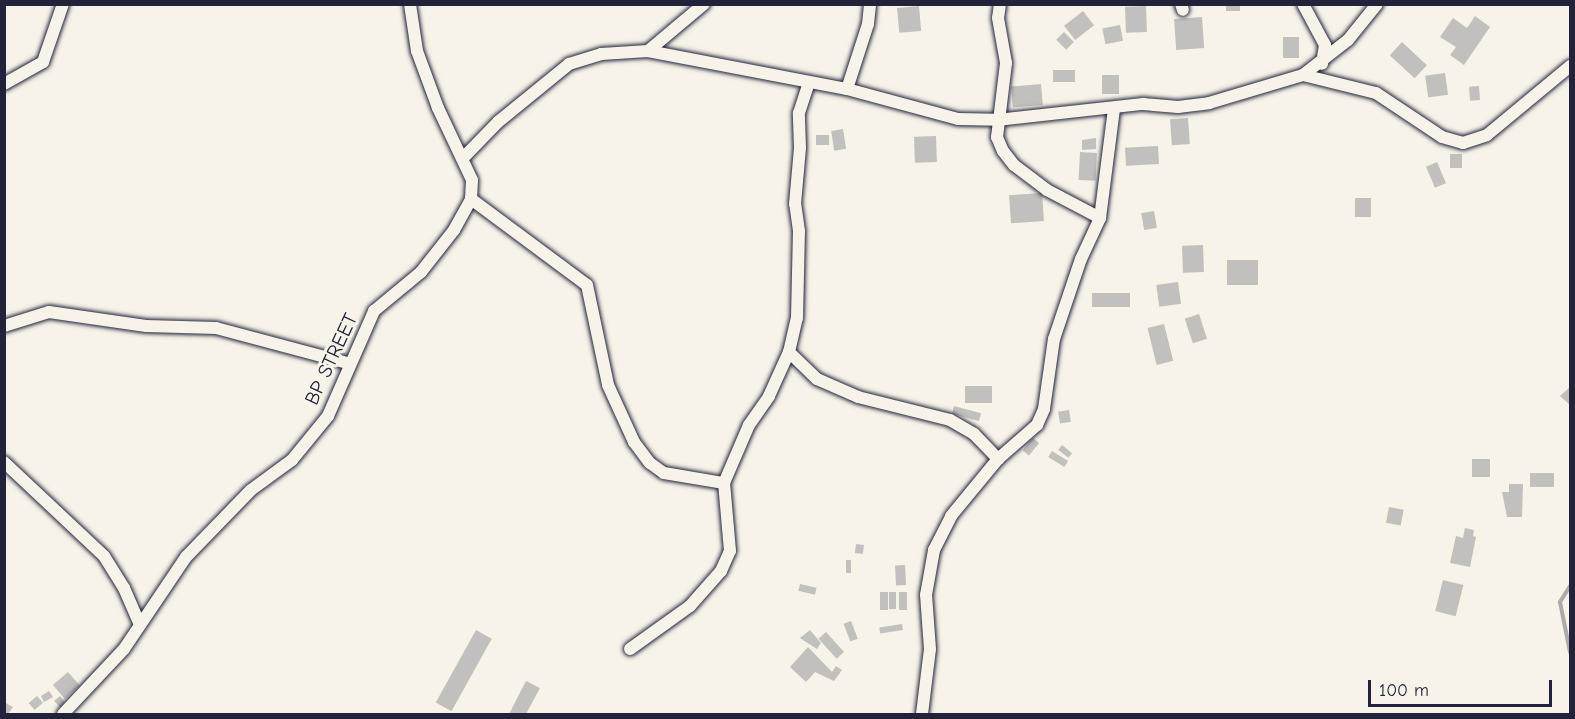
<!DOCTYPE html>
<html>
<head>
<meta charset="utf-8">
<style>
  body { margin:0 }
  #map { position:relative; width:1575px; height:719px; overflow:hidden; background:#f7f3e8; font-family:"Comic Neue",sans-serif }
  div>[style] { position:absolute }
  [style*='--x'] { left:calc(var(--x)*1px); top:calc(var(--y)*1px); width:calc(var(--w)*1px); rotate:calc(var(--a)*1deg) }
  .stream>* { height:4px; margin:-2px; padding:0 2px; transform-origin:2px; border-radius:2px; background:#aeabad }
  .building>* { inset:0; background:#c2bfbd; transform-origin:0 0 }
  .roads { filter:drop-shadow(0 0 2px #22223b) drop-shadow(0 0 2px #22223b) }
  .minor>* { height:12px; margin:-6px; padding:0 6px; transform-origin:6px; border-radius:6px; background:#f7f3e8 }
  span { translate:-50% -50%; white-space:nowrap; text-align:center; line-height:1.15; -webkit-text-stroke:6px #f7f3e8; paint-order:stroke }
  .street-label { font-size:20px; color:#22223b }
  .frame { position:absolute; inset:0; border:6px solid #22223b; pointer-events:none }
  .scale { position:absolute; left:1368px; top:680px; width:184px; height:27px; box-sizing:border-box; border:3px solid #22223b; border-top:0; padding-left:8px; font-size:18px; line-height:21px; white-space:nowrap; color:#22223b; -webkit-text-stroke:4px #f7f3e8; paint-order:stroke }
</style>
</head>
<body>
<div id="map">
  <div class="stream">
    <div style="--x:1570;--y:586;--w:19;--a:122"></div>
    <div style="--x:1560;--y:602;--w:51;--a:78.7"></div>
  </div>
  <div class="building">
    <div style="left:1226px;top:4px;width:14px;height:7px"></div>
    <div style="left:919px;top:6px;width:25px;height:22px;rotate:85deg"></div>
    <div style="left:1146px;top:6px;width:26px;height:21px;rotate:88deg"></div>
    <div style="left:1083px;top:11px;width:18px;height:24px;rotate:52deg"></div>
    <div style="clip-path:polygon(1475px 16px,1490px 27px,1464px 65px,1450px 55px,1456px 47px,1440px 37px,1453px 18px,1467px 28px)"></div>
    <div style="left:1202px;top:17px;width:31px;height:28px;rotate:86deg"></div>
    <div style="left:1120px;top:25px;width:16px;height:18px;rotate:79deg"></div>
    <div style="left:1064px;top:32px;width:14px;height:11px;rotate:45deg"></div>
    <div style="left:1283px;top:37px;width:16px;height:21px"></div>
    <div style="left:1402px;top:42px;width:34px;height:18px;rotate:43deg"></div>
    <div style="left:1075px;top:70px;width:12px;height:22px;rotate:90deg"></div>
    <div style="left:1445px;top:73px;width:22px;height:20px;rotate:82deg"></div>
    <div style="left:1102px;top:75px;width:17px;height:19px"></div>
    <div style="left:1041px;top:84px;width:21px;height:30px;rotate:85deg"></div>
    <div style="left:1479px;top:86px;width:14px;height:10px;rotate:86deg"></div>
    <div style="left:1188px;top:118px;width:26px;height:18px;rotate:86deg"></div>
    <div style="left:843px;top:129px;width:20px;height:12px;rotate:81deg"></div>
    <div style="left:816px;top:135px;width:13px;height:10px"></div>
    <div style="left:936px;top:136px;width:26px;height:22px;rotate:88deg"></div>
    <div style="clip-path:polygon(1096px 138px,1096px 149px,1082px 150px,1082px 140px)"></div>
    <div style="left:1158px;top:146px;width:18px;height:33px;rotate:87deg"></div>
    <div style="left:1080px;top:152px;width:17px;height:28px;rotate:3deg"></div>
    <div style="left:1462px;top:154px;width:14px;height:12px;rotate:90deg"></div>
    <div style="left:1437px;top:162px;width:23px;height:12px;rotate:67deg"></div>
    <div style="left:1042px;top:193px;width:28px;height:33px;rotate:86deg"></div>
    <div style="left:1371px;top:198px;width:19px;height:16px;rotate:90deg"></div>
    <div style="left:1154px;top:211px;width:17px;height:13px;rotate:80deg"></div>
    <div style="left:1203px;top:245px;width:27px;height:21px;rotate:88deg"></div>
    <div style="left:1227px;top:260px;width:31px;height:25px"></div>
    <div style="left:1178px;top:282px;width:22px;height:22px;rotate:82deg"></div>
    <div style="left:1130px;top:293px;width:14px;height:38px;rotate:90deg"></div>
    <div style="left:1199px;top:314px;width:26px;height:15px;rotate:72deg"></div>
    <div style="left:1164px;top:324px;width:38px;height:17px;rotate:76deg"></div>
    <div style="left:965px;top:386px;width:27px;height:17px"></div>
    <div style="clip-path:polygon(1570px 387px,1570px 405px,1560px 396px)"></div>
    <div style="left:954px;top:406px;width:28px;height:8px;rotate:15deg"></div>
    <div style="left:1069px;top:410px;width:12px;height:11px;rotate:81deg"></div>
    <div style="left:1033px;top:438px;width:8px;height:16px;rotate:40deg"></div>
    <div style="left:1062px;top:445px;width:13px;height:6px;rotate:39deg"></div>
    <div style="left:1052px;top:451px;width:19px;height:7px;rotate:32deg"></div>
    <div style="left:1490px;top:459px;width:18px;height:18px;rotate:90deg"></div>
    <div style="left:1554px;top:473px;width:14px;height:24px;rotate:90deg"></div>
    <div style="clip-path:polygon(1509px 484px,1523px 484px,1522px 517px,1507px 517px,1502px 492px,1509px 492px)"></div>
    <div style="left:1389px;top:507px;width:15px;height:16px;rotate:11deg"></div>
    <div style="clip-path:polygon(1465px 528px,1474px 530px,1473px 536px,1476px 537px,1470px 567px,1450px 563px,1456px 536px,1463px 538px)"></div>
    <div style="left:856px;top:544px;width:8px;height:9px;rotate:7deg"></div>
    <div style="left:846px;top:560px;width:5px;height:13px"></div>
    <div style="left:905px;top:565px;width:20px;height:10px;rotate:87deg"></div>
    <div style="left:1443px;top:580px;width:21px;height:32px;rotate:14deg"></div>
    <div style="left:800px;top:584px;width:17px;height:7px;rotate:13deg"></div>
    <div style="left:880px;top:592px;width:8px;height:18px"></div>
    <div style="left:889px;top:592px;width:7px;height:17px"></div>
    <div style="left:899px;top:592px;width:8px;height:18px"></div>
    <div style="left:851px;top:621px;width:19px;height:8px;rotate:69deg"></div>
    <div style="left:902px;top:624px;width:6px;height:23px;rotate:81deg"></div>
    <div style="left:476px;top:630px;width:18px;height:83px;rotate:29deg"></div>
    <div style="clip-path:polygon(810px 630px,821px 643px,817px 649px,800px 638px)"></div>
    <div style="left:826px;top:632px;width:27px;height:10px;rotate:48deg"></div>
    <div style="clip-path:polygon(808px 647px,832px 672px,836px 666px,842px 670px,834px 681px,815px 672px,806px 682px,790px 667px)"></div>
    <div style="left:68px;top:672px;width:18px;height:20px;rotate:49deg"></div>
    <div style="clip-path:polygon(526px 681px,540px 688px,526px 714px,509px 714px)"></div>
    <div style="clip-path:polygon(49px 691px,53px 697px,44px 702px,41px 696px)"></div>
    <div style="left:37px;top:696px;width:9px;height:11px;rotate:49deg"></div>
    <div style="clip-path:polygon(60px 696px,65px 702px,60px 707px,54px 701px)"></div>
    <div style="clip-path:polygon(4px 702px,13px 707px,8px 714px,4px 714px)"></div>
  </div>
  <div class="roads">
    <div class="minor">
      <div style="--x:1000;--y:4;--w:14;--a:98"></div>
      <div style="--x:998;--y:18;--w:46;--a:79.9"></div>
      <div style="--x:1006;--y:63;--w:75;--a:96.9"></div>
      <div style="--x:997;--y:137;--w:15;--a:67"></div>
      <div style="--x:1003;--y:151;--w:18;--a:52"></div>
      <div style="--x:1014;--y:165;--w:41;--a:37.1"></div>
      <div style="--x:1047;--y:190;--w:60;--a:27.8"></div>
      <div style="--x:1181;--y:4;--w:6;--a:72"></div>
      <div style="--x:1303;--y:4;--w:47;--a:61.8"></div>
      <div style="--x:1325;--y:45;--w:19;--a:99"></div>
      <div style="--x:648;--y:51;--w:73;--a:-40"></div>
      <div style="--x:1303;--y:75;--w:57;--a:-37.9"></div>
      <div style="--x:1348;--y:40;--w:46;--a:-51.1"></div>
      <div style="--x:4;--y:84;--w:45;--a:-29.4"></div>
      <div style="--x:43;--y:62;--w:61;--a:-71"></div>
      <div style="--x:847;--y:89;--w:68;--a:-72.1"></div>
      <div style="--x:868;--y:24;--w:20;--a:-84"></div>
      <div style="--x:464;--y:157;--w:49;--a:-45.8"></div>
      <div style="--x:498;--y:122;--w:92;--a:-39.2"></div>
      <div style="--x:569;--y:64;--w:34;--a:-17"></div>
      <div style="--x:601;--y:54;--w:47;--a:-3.7"></div>
      <div style="--x:648;--y:51;--w:203;--a:10.8"></div>
      <div style="--x:847;--y:89;--w:115;--a:15.1"></div>
      <div style="--x:958;--y:119;--w:39;--a:1"></div>
      <div style="--x:997;--y:120;--w:147;--a:-6.3"></div>
      <div style="--x:1143;--y:104;--w:35;--a:5"></div>
      <div style="--x:1178;--y:107;--w:31;--a:-7"></div>
      <div style="--x:1209;--y:103;--w:98;--a:-16.6"></div>
      <div style="--x:1303;--y:75;--w:75;--a:13.9"></div>
      <div style="--x:1376;--y:93;--w:79;--a:33.7"></div>
      <div style="--x:1442;--y:137;--w:22;--a:16"></div>
      <div style="--x:1463;--y:143;--w:25;--a:-18"></div>
      <div style="--x:1487;--y:135;--w:108;--a:-39.7"></div>
      <div style="--x:471;--y:199;--w:144;--a:36.6"></div>
      <div style="--x:587;--y:285;--w:102;--a:78.1"></div>
      <div style="--x:608;--y:385;--w:63;--a:65.5"></div>
      <div style="--x:634;--y:442;--w:26;--a:53"></div>
      <div style="--x:650;--y:463;--w:17;--a:36"></div>
      <div style="--x:664;--y:473;--w:61;--a:9.5"></div>
      <div style="--x:4;--y:326;--w:47;--a:-17.3"></div>
      <div style="--x:49;--y:312;--w:98;--a:8.2"></div>
      <div style="--x:146;--y:326;--w:70;--a:1.6"></div>
      <div style="--x:216;--y:328;--w:137;--a:14.9"></div>
      <div style="--x:789;--y:352;--w:39;--a:44"></div>
      <div style="--x:817;--y:379;--w:45;--a:23.7"></div>
      <div style="--x:858;--y:397;--w:95;--a:14"></div>
      <div style="--x:950;--y:420;--w:28;--a:30"></div>
      <div style="--x:974;--y:434;--w:35;--a:46"></div>
      <div style="--x:4;--y:462;--w:137;--a:43.2"></div>
      <div style="--x:104;--y:556;--w:38;--a:58"></div>
      <div style="--x:124;--y:588;--w:40;--a:66.6"></div>
      <div style="--x:630;--y:649;--w:74;--a:-35.6"></div>
      <div style="--x:690;--y:606;--w:47;--a:-48.5"></div>
      <div style="--x:721;--y:571;--w:22;--a:-66"></div>
      <div style="--x:730;--y:551;--w:68;--a:-95"></div>
      <div style="--x:724;--y:483;--w:63;--a:-66.7"></div>
      <div style="--x:749;--y:425;--w:35;--a:-55"></div>
      <div style="--x:769;--y:396;--w:48;--a:-65.6"></div>
      <div style="--x:789;--y:352;--w:35;--a:-77"></div>
      <div style="--x:797;--y:318;--w:87;--a:-88.7"></div>
      <div style="--x:799;--y:231;--w:27;--a:-98"></div>
      <div style="--x:795;--y:204;--w:56;--a:-84.9"></div>
      <div style="--x:800;--y:148;--w:35;--a:-92"></div>
      <div style="--x:799;--y:113;--w:32;--a:-72"></div>
      <div style="--x:63;--y:714;--w:89;--a:-46.8"></div>
      <div style="--x:124;--y:649;--w:111;--a:-56"></div>
      <div style="--x:186;--y:557;--w:93;--a:-45.9"></div>
      <div style="--x:251;--y:490;--w:51;--a:-36.2"></div>
      <div style="--x:292;--y:460;--w:57;--a:-50.7"></div>
      <div style="--x:328;--y:416;--w:115;--a:-66.3"></div>
      <div style="--x:374;--y:311;--w:61;--a:-39.7"></div>
      <div style="--x:421;--y:272;--w:53;--a:-51.8"></div>
      <div style="--x:454;--y:230;--w:35;--a:-61"></div>
      <div style="--x:471;--y:199;--w:19;--a:-87"></div>
      <div style="--x:472;--y:180;--w:80;--a:-115.3"></div>
      <div style="--x:438;--y:108;--w:61;--a:-110.2"></div>
      <div style="--x:417;--y:51;--w:48;--a:-98.5"></div>
      <div style="--x:922;--y:714;--w:65;--a:-83"></div>
      <div style="--x:930;--y:649;--w:54;--a:-94.2"></div>
      <div style="--x:926;--y:595;--w:46;--a:-79.9"></div>
      <div style="--x:934;--y:550;--w:38;--a:-63"></div>
      <div style="--x:951;--y:516;--w:74;--a:-50.5"></div>
      <div style="--x:998;--y:459;--w:52;--a:-41.1"></div>
      <div style="--x:1037;--y:425;--w:17;--a:-66"></div>
      <div style="--x:1044;--y:409;--w:71;--a:-81.9"></div>
      <div style="--x:1054;--y:339;--w:84;--a:-71.4"></div>
      <div style="--x:1081;--y:259;--w:45;--a:-65.1"></div>
      <div style="--x:1100;--y:218;--w:111;--a:-82.7"></div>
    </div>
  </div>
  <div class="street-label">
    <span style="left:331px;top:359px;rotate:-65deg">BP STREET</span>
  </div>
  <div class="frame"></div>
  <div class="scale">100 m</div>
</div>
</body>
</html>
